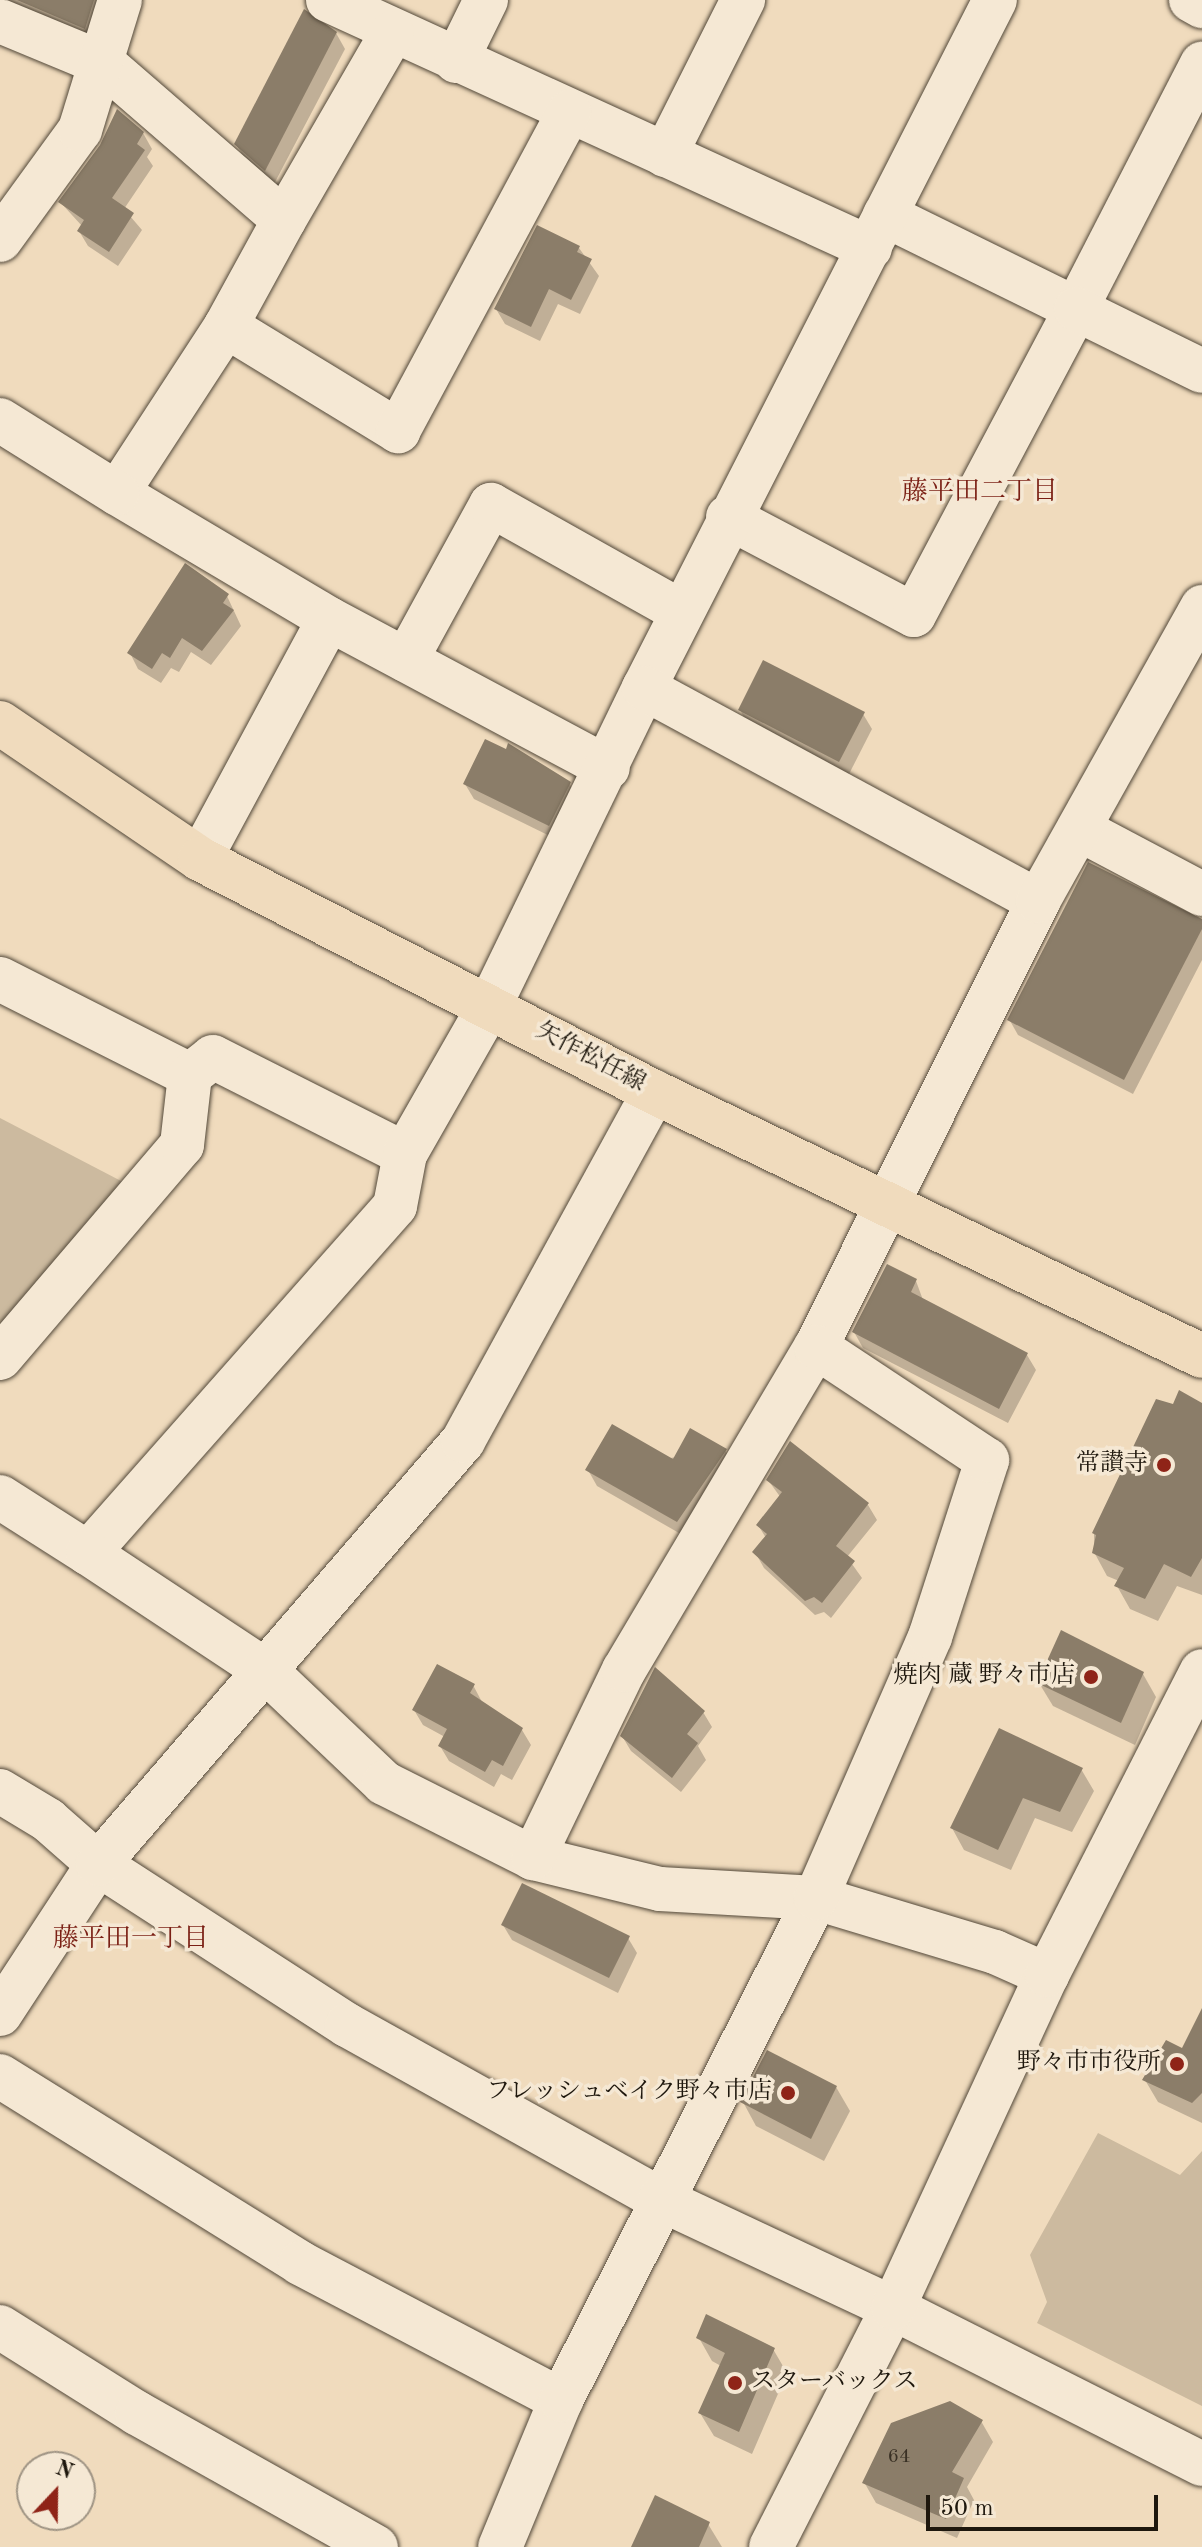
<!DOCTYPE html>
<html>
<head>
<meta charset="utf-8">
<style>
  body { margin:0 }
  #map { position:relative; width:1202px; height:2547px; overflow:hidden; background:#f0dbbd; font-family:"Old Standard TT","Noto Serif JP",serif }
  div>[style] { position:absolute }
  .green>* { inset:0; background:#ccba9f }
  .shadow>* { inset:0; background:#0003 }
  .building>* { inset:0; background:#8b7d69 }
  .roads { filter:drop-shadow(0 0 2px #524839) drop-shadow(0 0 2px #524839) }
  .minor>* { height:44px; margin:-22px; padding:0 22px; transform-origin:22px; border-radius:22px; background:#f5e8d4 }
  .major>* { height:44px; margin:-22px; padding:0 22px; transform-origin:22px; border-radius:22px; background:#f0dbbd }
  .dots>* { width:22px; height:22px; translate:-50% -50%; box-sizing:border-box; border:4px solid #f5e8d4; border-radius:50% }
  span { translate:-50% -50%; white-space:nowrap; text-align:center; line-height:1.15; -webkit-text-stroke:7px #f5e8d4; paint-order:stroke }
  .number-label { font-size:20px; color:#393024 }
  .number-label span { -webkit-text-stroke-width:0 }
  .street-label { font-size:24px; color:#1e170d }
  .poi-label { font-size:24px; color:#1e170d }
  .right { translate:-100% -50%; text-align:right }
  .left { translate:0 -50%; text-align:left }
  .neighbourhood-label { font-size:26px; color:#7a1f14 }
  .north { position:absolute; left:16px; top:2451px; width:80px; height:80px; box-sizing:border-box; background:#f5e8d4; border:2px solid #9f9484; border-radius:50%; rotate:22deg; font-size:22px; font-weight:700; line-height:32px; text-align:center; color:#1e170d }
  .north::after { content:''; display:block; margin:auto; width:28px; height:36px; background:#8f2418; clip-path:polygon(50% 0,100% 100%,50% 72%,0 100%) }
  .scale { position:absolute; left:926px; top:2495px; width:232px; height:36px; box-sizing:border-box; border:4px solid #1e170d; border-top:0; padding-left:10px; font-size:24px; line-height:28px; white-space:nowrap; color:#1e170d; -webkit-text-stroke:6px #f5e8d4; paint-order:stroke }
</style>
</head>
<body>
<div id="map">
  <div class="green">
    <i style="clip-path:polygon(0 1118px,123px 1182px,0 1327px)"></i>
    <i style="clip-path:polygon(1098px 2133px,1180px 2175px,1202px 2151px,1202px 2406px,1037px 2323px,1047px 2302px,1030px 2255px)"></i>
  </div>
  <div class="shadow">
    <i style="clip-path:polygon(0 0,97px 0,93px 43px)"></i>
    <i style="clip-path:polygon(336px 33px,345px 49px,274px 184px,245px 159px,236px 144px)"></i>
    <i style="clip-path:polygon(143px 133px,152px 149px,147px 157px,153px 166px,124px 209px,142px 230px,118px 266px,88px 246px,79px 231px,82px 226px,61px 203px,102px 146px)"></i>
    <i style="clip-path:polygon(579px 248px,599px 276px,580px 314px,558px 304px,540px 341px,505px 324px,496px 309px)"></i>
    <i style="clip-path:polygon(227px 596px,241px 626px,211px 665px,191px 652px,179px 672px,171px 668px,161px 683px,138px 669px,130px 653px)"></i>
    <i style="clip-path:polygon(740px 710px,863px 714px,872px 729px,848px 776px,749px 726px)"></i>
    <i style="clip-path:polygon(507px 752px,569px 783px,578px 799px,558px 840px,474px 799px,465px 784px)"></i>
    <i style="clip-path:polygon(1202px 920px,1202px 960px,1133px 1094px,1018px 1035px,1009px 1019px)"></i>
    <i style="clip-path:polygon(916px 1281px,923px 1300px,1027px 1355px,1036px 1370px,1008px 1423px,863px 1348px,854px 1332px)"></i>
    <i style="clip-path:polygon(1202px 1404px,1202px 1595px,1177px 1586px,1158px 1621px,1130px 1609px,1117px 1586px,1119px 1581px,1107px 1576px,1094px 1552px,1094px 1533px,1174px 1406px)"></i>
    <i style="clip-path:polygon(725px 1450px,734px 1465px,686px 1537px,597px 1486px,588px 1470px)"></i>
    <i style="clip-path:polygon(768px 1480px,868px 1505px,877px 1520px,847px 1557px,862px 1578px,831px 1618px,824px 1612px,815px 1615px,764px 1568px,755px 1552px,766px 1538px,758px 1525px,781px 1498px)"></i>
    <i style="clip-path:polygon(1143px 1674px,1156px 1697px,1135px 1745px,1053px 1706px,1039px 1683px)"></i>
    <i style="clip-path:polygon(473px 1685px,482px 1702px,522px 1730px,531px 1745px,512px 1780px,501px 1774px,494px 1787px,449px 1761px,440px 1746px,445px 1737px,423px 1725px,414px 1710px)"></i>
    <i style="clip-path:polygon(703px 1712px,712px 1727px,698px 1746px,706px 1760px,681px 1792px,631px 1751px,622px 1736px)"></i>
    <i style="clip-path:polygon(1081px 1769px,1094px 1791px,1072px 1832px,1035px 1818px,1011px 1870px,964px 1850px,952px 1828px)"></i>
    <i style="clip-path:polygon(503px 1925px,628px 1938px,637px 1953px,618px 1993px,512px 1940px)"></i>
    <i style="clip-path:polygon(1202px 2012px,1202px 2123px,1158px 2102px,1145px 2080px,1183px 2050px)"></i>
    <i style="clip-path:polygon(836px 2087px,850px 2111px,824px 2161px,756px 2126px,743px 2102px)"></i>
    <i style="clip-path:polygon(699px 2338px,773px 2349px,787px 2373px,752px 2454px,714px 2436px,700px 2413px,721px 2366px,712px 2361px)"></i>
    <i style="clip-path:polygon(981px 2421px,993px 2442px,967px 2487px,974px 2500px,957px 2538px,876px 2503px,864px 2482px)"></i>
    <i style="clip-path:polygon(708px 2524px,722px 2547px,633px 2547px)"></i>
  </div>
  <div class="building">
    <i style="clip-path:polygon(17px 0,94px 0,85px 29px)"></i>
    <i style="clip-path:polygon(304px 9px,337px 32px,265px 171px,234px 144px)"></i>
    <i style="clip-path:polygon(117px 109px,144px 132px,137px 144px,145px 150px,112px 198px,134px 213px,109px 252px,77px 231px,84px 220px,58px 202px,100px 145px)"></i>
    <i style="clip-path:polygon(537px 225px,580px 246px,577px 252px,592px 259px,571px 300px,549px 289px,531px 327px,494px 309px)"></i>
    <i style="clip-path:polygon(185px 563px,229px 594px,223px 603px,234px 610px,202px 651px,182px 638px,170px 658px,162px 653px,152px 669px,127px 653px)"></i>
    <i style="clip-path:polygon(763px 660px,865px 712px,839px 762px,738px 710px)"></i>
    <i style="clip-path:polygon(485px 739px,506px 749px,508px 743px,571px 782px,549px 826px,463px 784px)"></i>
    <i style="clip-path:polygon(1088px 862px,1202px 919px,1202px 929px,1124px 1080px,1007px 1020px)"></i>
    <i style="clip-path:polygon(887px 1264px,917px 1279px,911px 1292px,1028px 1353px,999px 1409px,852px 1332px)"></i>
    <i style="clip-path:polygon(1179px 1390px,1202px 1403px,1202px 1558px,1191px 1577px,1164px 1564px,1145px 1599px,1114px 1586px,1124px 1568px,1092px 1553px,1096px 1535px,1092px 1533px,1156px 1399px,1173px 1404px)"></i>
    <i style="clip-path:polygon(612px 1424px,673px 1459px,690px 1428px,727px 1449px,677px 1522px,585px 1470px)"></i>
    <i style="clip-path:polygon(790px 1441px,869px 1503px,836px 1546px,855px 1561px,822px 1603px,814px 1597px,805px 1601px,752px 1552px,767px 1534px,756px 1525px,782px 1492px,766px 1480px)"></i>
    <i style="clip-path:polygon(1061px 1630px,1144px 1672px,1121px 1723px,1037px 1683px)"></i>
    <i style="clip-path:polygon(437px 1664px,475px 1684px,470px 1693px,523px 1728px,503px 1766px,492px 1760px,485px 1772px,438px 1746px,447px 1729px,412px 1710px)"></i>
    <i style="clip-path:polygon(655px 1667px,705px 1711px,687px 1734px,698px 1743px,672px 1778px,620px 1736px)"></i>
    <i style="clip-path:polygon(999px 1728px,1083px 1768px,1060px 1812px,1023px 1798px,998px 1850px,950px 1828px)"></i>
    <i style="clip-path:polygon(522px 1883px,630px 1936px,609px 1978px,501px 1925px)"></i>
    <i style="clip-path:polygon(1202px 2008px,1202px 2093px,1192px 2103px,1142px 2080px,1166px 2040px,1182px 2048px)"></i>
    <i style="clip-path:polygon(767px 2050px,837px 2086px,811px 2139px,740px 2102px)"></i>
    <i style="clip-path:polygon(706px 2314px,775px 2348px,739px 2432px,698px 2413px,725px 2353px,696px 2338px)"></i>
    <i style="clip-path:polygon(950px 2401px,983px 2420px,952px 2472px,964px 2478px,946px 2519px,862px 2483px,891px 2423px)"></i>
    <i style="clip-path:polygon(655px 2495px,710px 2522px,699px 2547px,631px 2547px)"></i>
  </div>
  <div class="roads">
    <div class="minor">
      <i style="left:328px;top:0;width:596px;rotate:24.59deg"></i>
      <i style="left:1191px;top:0;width:13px;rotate:29deg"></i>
      <i style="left:0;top:21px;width:113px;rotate:22.5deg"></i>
      <i style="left:104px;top:64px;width:238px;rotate:40.9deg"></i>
      <i style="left:284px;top:220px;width:121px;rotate:118.7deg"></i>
      <i style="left:226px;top:326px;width:199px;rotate:123.1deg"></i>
      <i style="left:117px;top:493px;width:247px;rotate:30.7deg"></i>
      <i style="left:329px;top:619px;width:316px;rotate:28.1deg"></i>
      <i style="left:456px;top:61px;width:68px;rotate:-63.8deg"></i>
      <i style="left:665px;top:155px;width:174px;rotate:-63.3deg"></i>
      <i style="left:885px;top:215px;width:213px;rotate:26.2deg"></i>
      <i style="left:1076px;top:309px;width:276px;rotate:-62.8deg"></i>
      <i style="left:284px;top:220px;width:216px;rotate:-60deg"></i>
      <i style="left:0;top:240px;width:136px;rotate:-54deg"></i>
      <i style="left:80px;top:130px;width:136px;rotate:-72.9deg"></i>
      <i style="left:226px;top:326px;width:202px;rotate:31.4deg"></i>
      <i style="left:398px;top:431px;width:362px;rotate:-61.8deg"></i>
      <i style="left:0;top:420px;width:138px;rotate:32deg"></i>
      <i style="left:728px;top:517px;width:210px;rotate:27.8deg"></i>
      <i style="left:914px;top:615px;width:346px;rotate:-62.1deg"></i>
      <i style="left:1076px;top:309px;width:140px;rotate:26.2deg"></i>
      <i style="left:406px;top:660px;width:177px;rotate:-61.3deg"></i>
      <i style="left:491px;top:505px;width:219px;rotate:29.3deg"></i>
      <i style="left:644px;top:688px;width:772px;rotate:-62.97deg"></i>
      <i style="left:1081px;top:830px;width:137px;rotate:27.9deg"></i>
      <i style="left:200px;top:859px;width:272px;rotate:-61.7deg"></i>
      <i style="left:0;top:979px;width:213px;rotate:26.8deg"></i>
      <i style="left:190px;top:1075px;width:29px;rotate:-38deg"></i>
      <i style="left:213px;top:1057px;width:215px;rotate:26.8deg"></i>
      <i style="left:0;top:1358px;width:280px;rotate:-49.5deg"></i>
      <i style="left:182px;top:1145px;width:70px;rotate:-83.5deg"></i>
      <i style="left:0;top:1497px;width:104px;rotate:32.5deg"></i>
      <i style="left:88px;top:1553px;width:463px;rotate:-48.5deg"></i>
      <i style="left:395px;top:1206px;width:53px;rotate:-79.1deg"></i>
      <i style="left:405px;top:1154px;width:172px;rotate:-60.3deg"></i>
      <i style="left:490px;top:1005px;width:352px;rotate:-64.1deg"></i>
      <i style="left:644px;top:688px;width:448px;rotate:28.4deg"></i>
      <i style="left:88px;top:1553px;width:212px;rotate:33.5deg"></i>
      <i style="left:265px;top:1670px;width:164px;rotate:43.5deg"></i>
      <i style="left:384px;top:1783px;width:167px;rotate:26.7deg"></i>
      <i style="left:533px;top:1858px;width:131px;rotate:13.7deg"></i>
      <i style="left:660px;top:1889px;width:156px;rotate:3.3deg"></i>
      <i style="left:816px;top:1898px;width:187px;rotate:16.8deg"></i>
      <i style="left:995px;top:1952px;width:57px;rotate:23.9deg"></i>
      <i style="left:0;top:1791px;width:56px;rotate:31.1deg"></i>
      <i style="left:48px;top:1820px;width:67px;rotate:41.3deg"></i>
      <i style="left:98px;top:1864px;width:297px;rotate:32.9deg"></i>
      <i style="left:347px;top:2025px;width:358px;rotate:29.1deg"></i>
      <i style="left:660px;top:2199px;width:257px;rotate:25.1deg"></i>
      <i style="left:893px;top:2308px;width:346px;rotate:26.8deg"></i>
      <i style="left:533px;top:1858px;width:209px;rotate:-64.2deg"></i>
      <i style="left:624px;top:1670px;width:376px;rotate:-59.3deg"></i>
      <i style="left:816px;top:1347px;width:498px;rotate:-63.5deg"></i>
      <i style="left:1038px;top:901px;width:337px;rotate:-60.8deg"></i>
      <i style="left:0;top:2014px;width:179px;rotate:-56.8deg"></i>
      <i style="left:98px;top:1864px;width:559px;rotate:-49.21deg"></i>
      <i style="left:463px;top:1441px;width:398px;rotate:-61.3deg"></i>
      <i style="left:0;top:2076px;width:354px;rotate:31.9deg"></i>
      <i style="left:300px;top:2263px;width:295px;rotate:27.7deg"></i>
      <i style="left:0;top:2327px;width:162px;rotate:32.1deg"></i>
      <i style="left:137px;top:2413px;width:274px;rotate:29.3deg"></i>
      <i style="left:500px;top:2547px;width:159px;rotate:-67.5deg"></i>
      <i style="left:561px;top:2400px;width:563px;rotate:-63.07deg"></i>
      <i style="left:816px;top:1898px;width:285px;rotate:-66.4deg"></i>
      <i style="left:930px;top:1637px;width:186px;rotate:-72.1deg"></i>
      <i style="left:987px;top:1460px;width:205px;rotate:-146.5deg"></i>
      <i style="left:771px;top:2547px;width:268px;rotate:-63deg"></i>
      <i style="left:893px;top:2308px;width:367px;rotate:-65.2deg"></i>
      <i style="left:1047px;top:1975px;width:341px;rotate:-63deg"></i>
    </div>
    <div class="major">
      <i style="left:0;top:723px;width:242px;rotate:34.2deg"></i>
      <i style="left:200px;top:859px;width:510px;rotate:27.17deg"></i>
      <i style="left:654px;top:1092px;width:608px;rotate:25.72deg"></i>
    </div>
  </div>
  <div class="dots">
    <i style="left:1164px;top:1465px;background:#8f2418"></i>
    <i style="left:1091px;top:1677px;background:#8f2418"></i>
    <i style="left:1177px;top:2064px;background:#8f2418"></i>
    <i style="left:788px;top:2093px;background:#8f2418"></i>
    <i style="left:735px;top:2383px;background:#8f2418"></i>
  </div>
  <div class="number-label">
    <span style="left:899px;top:2457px">64</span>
  </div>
  <div class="street-label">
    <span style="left:590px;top:1058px;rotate:28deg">矢作松任線</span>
  </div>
  <div class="poi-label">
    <span class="right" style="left:1148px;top:1465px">常讃寺</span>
    <span class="right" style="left:1075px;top:1677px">焼肉 蔵 野々市店</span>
    <span class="right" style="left:1161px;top:2064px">野々市市役所</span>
    <span class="right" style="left:772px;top:2093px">フレッシュベイク野々市店</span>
    <span class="left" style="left:751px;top:2383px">スターバックス</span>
  </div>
  <div class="neighbourhood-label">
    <span style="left:980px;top:493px">藤平田二丁目</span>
    <span style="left:131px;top:1940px">藤平田一丁目</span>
  </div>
  <div class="north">N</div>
  <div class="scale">50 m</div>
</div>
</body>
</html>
